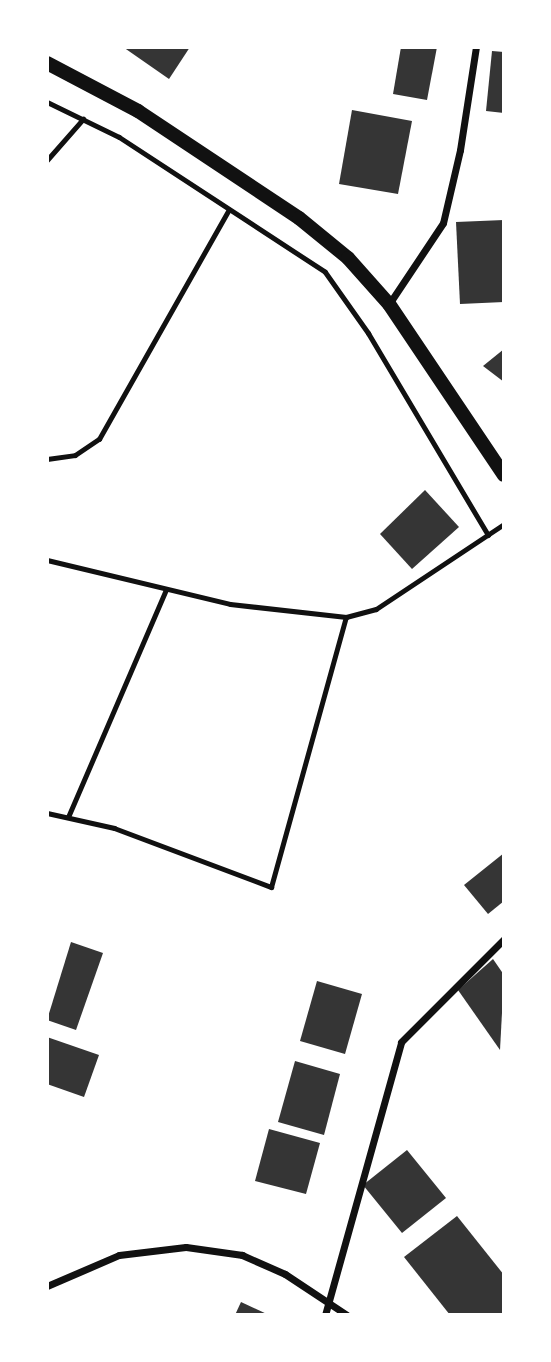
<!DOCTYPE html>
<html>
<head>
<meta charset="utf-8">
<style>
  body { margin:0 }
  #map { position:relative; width:551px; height:1362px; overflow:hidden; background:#fff; font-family:Inter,sans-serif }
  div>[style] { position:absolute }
  .building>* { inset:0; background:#353535 }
  .service>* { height:5px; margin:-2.5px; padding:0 2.5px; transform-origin:2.5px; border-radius:2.5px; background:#111 }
  .minor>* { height:7px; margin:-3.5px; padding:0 3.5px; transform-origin:3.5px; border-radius:3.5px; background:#111 }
  .secondary>* { height:14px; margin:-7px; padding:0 7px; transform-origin:7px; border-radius:7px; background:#111 }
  span { translate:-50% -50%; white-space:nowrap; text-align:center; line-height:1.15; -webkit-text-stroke:6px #fff; paint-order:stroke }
  .frame { position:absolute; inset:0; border:49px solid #fff; pointer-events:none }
</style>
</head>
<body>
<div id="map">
  <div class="building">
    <i style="clip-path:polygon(123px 47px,190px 47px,169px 79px)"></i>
    <i style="clip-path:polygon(401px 47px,437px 47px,427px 100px,393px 94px)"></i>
    <i style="clip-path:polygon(492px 51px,504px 52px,504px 113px,486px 111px)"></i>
    <i style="clip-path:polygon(352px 110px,412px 121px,398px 194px,339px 184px)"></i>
    <i style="clip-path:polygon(504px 220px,504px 302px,460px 304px,456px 222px)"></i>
    <i style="clip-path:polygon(504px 349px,504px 382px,483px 366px)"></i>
    <i style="clip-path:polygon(425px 490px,459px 527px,412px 569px,380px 534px)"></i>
    <i style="clip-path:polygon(504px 853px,504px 901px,488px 914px,464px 885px)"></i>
    <i style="clip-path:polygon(71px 942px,103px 953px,76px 1030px,47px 1020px)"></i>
    <i style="clip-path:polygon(493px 959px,504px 975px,500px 1050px,458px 990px)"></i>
    <i style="clip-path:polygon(317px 981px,362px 994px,345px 1054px,300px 1041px)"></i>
    <i style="clip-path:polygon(47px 1037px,99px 1055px,84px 1097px,47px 1084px)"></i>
    <i style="clip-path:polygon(295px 1061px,340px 1074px,324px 1135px,278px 1122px)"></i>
    <i style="clip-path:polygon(269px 1129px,320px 1143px,306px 1194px,255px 1181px)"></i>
    <i style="clip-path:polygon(407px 1150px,446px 1198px,402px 1233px,363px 1185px)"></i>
    <i style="clip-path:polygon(457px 1216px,504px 1275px,504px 1315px,450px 1315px,404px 1257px)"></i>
    <i style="clip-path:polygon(241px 1302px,269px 1315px,235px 1315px)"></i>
  </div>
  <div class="service">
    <i style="left:47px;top:102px;width:80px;rotate:25.9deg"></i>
    <i style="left:119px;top:137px;width:246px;rotate:33.2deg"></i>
    <i style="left:325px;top:272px;width:75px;rotate:54.8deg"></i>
    <i style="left:368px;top:333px;width:235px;rotate:59.3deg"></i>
    <i style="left:47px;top:160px;width:55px;rotate:-48.7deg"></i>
    <i style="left:47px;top:459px;width:28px;rotate:-8deg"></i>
    <i style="left:75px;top:455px;width:29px;rotate:-34deg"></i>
    <i style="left:99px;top:439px;width:262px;rotate:-60.5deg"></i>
    <i style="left:47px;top:560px;width:188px;rotate:13.5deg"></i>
    <i style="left:230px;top:604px;width:117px;rotate:6.4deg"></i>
    <i style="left:346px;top:617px;width:31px;rotate:-15deg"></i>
    <i style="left:376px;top:609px;width:154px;rotate:-33.6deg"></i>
    <i style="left:47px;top:813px;width:69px;rotate:12.6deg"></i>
    <i style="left:114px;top:828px;width:168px;rotate:20.6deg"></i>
    <i style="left:271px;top:887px;width:280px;rotate:-74.5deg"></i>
    <i style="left:68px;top:817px;width:248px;rotate:-66.7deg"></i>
  </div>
  <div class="minor">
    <i style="left:389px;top:304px;width:97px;rotate:-56.3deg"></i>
    <i style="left:443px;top:223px;width:75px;rotate:-76.9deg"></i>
    <i style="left:460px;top:150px;width:104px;rotate:-81.2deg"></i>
    <i style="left:47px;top:1286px;width:78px;rotate:-23.3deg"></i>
    <i style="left:119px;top:1255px;width:67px;rotate:-6.8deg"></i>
    <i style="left:186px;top:1247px;width:57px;rotate:8.1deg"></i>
    <i style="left:242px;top:1255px;width:47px;rotate:23.8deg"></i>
    <i style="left:285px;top:1274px;width:74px;rotate:33.5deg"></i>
    <i style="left:325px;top:1315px;width:283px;rotate:-74.4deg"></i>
    <i style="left:401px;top:1042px;width:146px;rotate:-45deg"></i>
  </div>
  <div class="secondary">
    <i style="left:47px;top:63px;width:103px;rotate:27.8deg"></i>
    <i style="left:138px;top:111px;width:193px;rotate:33.6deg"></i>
    <i style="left:299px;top:218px;width:63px;rotate:39.2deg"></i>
    <i style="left:348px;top:258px;width:62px;rotate:48.3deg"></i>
    <i style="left:389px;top:304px;width:206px;rotate:56.1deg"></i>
  </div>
  <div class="frame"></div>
</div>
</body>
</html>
